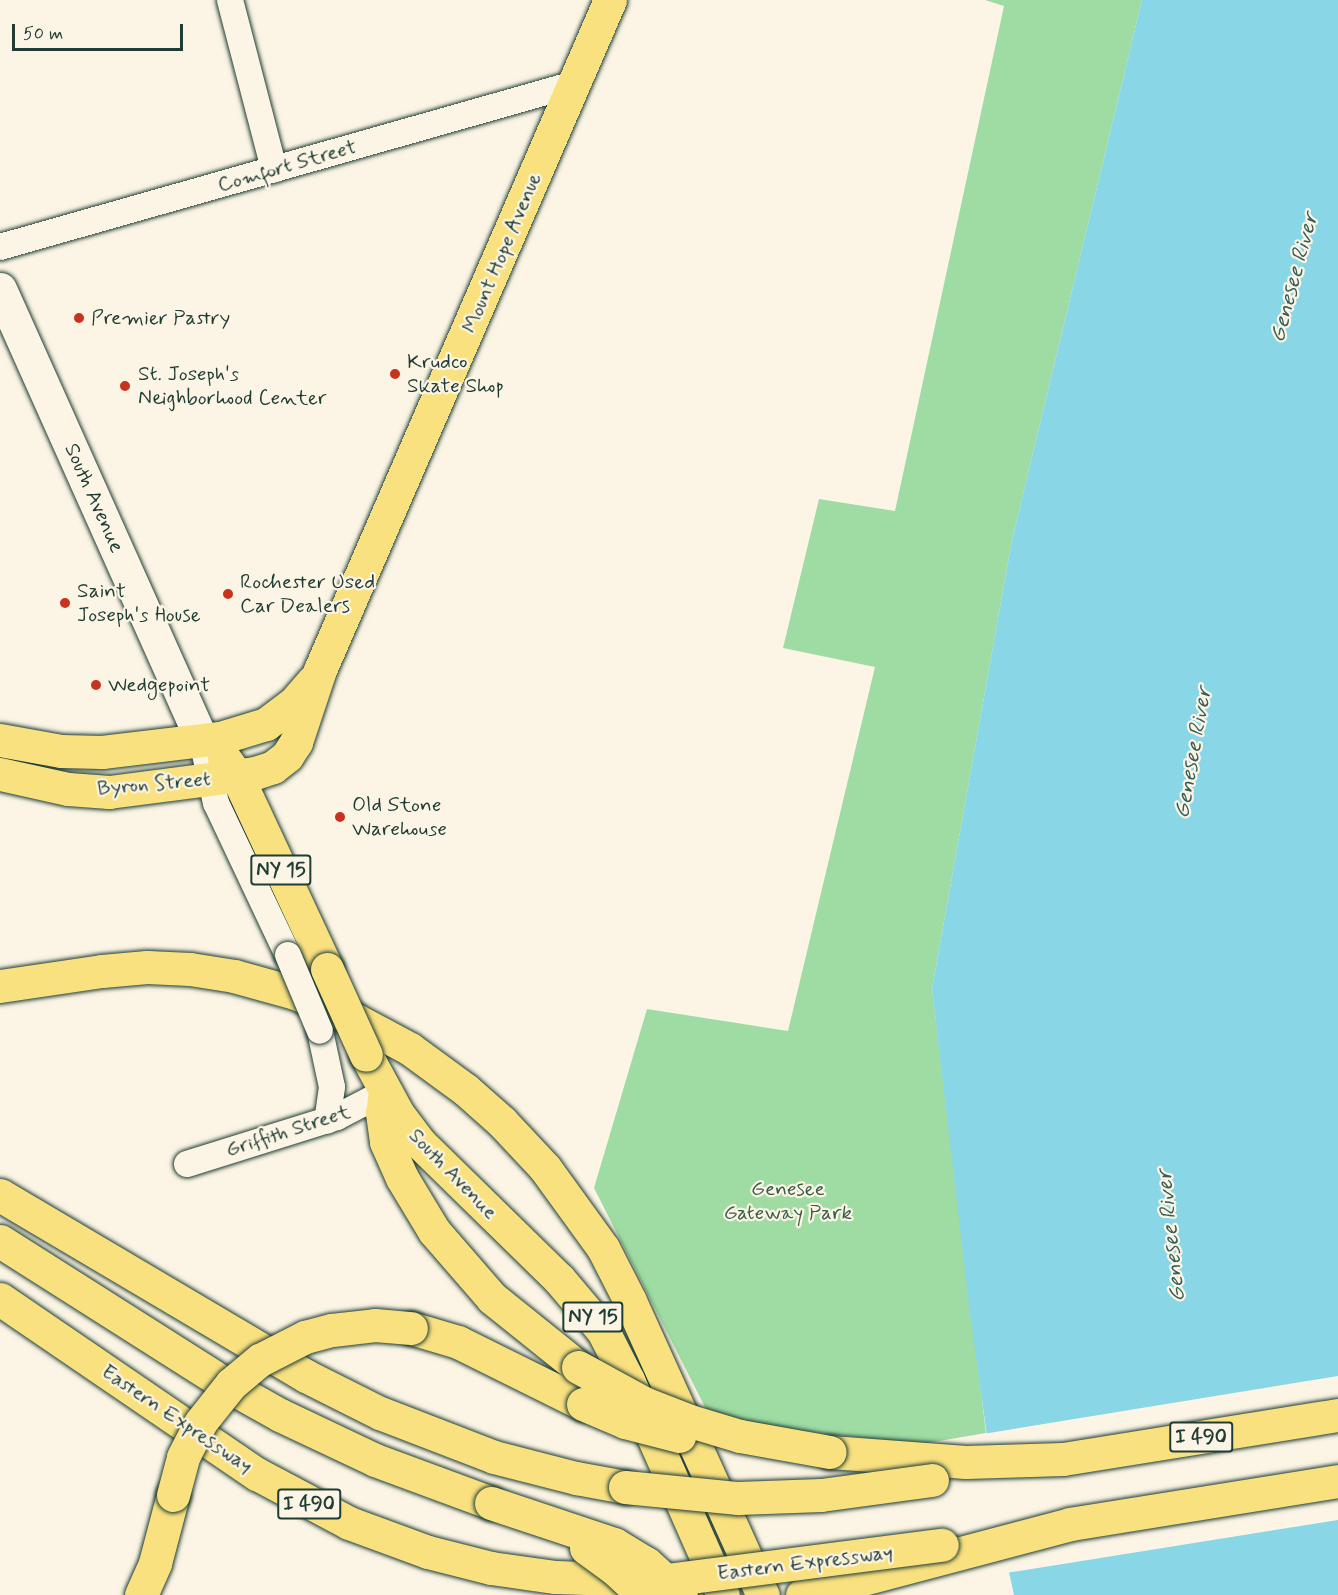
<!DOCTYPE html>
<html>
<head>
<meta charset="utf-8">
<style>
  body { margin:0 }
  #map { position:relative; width:1338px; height:1595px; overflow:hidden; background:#fcf5e5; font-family:Mynerve,sans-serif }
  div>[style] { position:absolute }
  .green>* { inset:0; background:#9edca3 }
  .water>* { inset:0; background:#88d6e6 }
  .pier>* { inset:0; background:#fcf5e5 }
  .roads { filter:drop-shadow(0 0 2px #1f3d34) drop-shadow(0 0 2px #1f3d34) }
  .street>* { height:26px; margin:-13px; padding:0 13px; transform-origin:13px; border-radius:13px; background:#fcf5e5 }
  .secondary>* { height:33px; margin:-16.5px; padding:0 16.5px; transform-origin:16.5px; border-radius:16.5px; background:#fcf5e5 }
  .primary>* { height:33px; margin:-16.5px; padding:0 16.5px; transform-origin:16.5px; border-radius:16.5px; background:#fae180 }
  .highway>* { height:33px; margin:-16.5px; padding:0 16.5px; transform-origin:16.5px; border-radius:16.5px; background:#fae180 }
  .bridges { filter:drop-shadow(0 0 2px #1f3d34) drop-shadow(0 0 2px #1f3d34) }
  .street-bridge>* { height:26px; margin:-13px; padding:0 13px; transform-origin:13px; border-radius:13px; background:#fcf5e5 }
  .primary-bridge>* { height:33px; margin:-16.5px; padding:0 16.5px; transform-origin:16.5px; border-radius:16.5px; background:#fae180 }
  .highway-bridge>* { height:33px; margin:-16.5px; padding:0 16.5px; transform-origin:16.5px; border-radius:16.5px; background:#fae180 }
  .dots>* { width:16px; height:16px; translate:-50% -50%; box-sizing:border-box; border:3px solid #fcf5e5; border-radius:50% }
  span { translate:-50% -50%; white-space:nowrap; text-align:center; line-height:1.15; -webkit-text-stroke:4.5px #fcf5e5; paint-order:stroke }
  .shield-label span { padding:2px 4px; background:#fcf5e5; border:2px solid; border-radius:4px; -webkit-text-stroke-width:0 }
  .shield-label { font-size:20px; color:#1f3d34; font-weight:700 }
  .street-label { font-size:21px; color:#1f3d34 }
  .poi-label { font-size:21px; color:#1f3d34 }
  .left { translate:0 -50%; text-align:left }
  .park-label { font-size:21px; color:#385d4a }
  .water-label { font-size:22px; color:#345c58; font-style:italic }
  .scale { position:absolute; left:12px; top:24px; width:171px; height:27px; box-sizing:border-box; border:3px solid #1f3d34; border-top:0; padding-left:8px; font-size:18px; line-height:21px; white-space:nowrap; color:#1f3d34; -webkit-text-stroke:4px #fcf5e5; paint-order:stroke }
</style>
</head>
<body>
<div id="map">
  <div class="green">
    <i style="clip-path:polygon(985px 0,1142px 0,1012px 540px,932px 989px,986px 1433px,921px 1444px,765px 1427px,709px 1415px,594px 1188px,647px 1009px,788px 1031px,875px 667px,783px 648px,819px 499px,895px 511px,1004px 6px)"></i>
  </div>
  <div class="water">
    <i style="clip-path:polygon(1142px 0,1338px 0,1338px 1595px,1014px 1595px,1001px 1536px,970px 1314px,932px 989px,1012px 540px)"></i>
  </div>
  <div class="pier">
    <i style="clip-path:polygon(1338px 1376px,1338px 1520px,1006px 1573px,983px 1434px)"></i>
  </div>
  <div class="roads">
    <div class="street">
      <i style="left:230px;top:0;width:175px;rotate:75.4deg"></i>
      <i style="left:0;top:247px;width:597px;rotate:-15.85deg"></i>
      <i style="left:202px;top:741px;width:64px;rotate:77.3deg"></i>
      <i style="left:216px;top:803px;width:168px;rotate:64.7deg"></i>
      <i style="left:320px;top:1031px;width:57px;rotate:77.9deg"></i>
      <i style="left:332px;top:1087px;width:34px;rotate:98deg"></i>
      <i style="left:187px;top:1164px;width:157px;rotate:-17.4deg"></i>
      <i style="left:337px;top:1117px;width:54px;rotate:-27.5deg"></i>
    </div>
    <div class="secondary">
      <i style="left:0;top:289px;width:495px;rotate:65.9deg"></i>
    </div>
    <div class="primary">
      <i style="left:0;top:740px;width:62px;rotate:10.2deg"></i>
      <i style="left:61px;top:751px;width:41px;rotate:1.4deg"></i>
      <i style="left:102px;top:752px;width:119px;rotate:-6.8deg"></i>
      <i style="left:220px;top:738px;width:48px;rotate:-16.9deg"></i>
      <i style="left:266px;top:724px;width:34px;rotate:-37deg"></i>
      <i style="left:293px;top:704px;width:30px;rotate:-49deg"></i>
      <i style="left:224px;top:758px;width:22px;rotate:54deg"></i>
      <i style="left:237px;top:776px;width:213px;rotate:65deg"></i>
      <i style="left:0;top:774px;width:70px;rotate:12.4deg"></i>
      <i style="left:68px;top:789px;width:41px;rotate:4.2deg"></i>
      <i style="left:109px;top:792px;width:147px;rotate:-7.4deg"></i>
      <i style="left:255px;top:773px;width:19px;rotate:-18deg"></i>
      <i style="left:273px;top:767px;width:18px;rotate:-38deg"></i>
      <i style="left:287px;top:756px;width:17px;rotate:-57deg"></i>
      <i style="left:296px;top:742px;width:76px;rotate:-71.6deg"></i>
      <i style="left:320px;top:670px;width:730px;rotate:-66.6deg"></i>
      <i style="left:366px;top:1055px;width:67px;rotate:61.5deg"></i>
      <i style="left:398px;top:1114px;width:36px;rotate:53deg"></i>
      <i style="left:420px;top:1143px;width:194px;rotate:44.4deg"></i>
      <i style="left:559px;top:1279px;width:68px;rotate:49.8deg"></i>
      <i style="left:603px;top:1331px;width:55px;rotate:63deg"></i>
      <i style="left:628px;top:1380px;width:235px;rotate:66.2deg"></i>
    </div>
    <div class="highway">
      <i style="left:0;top:986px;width:103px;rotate:-8.4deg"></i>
      <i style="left:102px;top:971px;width:45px;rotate:-5.1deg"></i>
      <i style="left:147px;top:967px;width:43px;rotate:2.7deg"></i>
      <i style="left:190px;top:969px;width:45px;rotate:9deg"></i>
      <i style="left:234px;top:976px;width:63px;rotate:15.6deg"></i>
      <i style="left:295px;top:993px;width:67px;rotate:23.9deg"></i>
      <i style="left:356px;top:1020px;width:61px;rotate:28.2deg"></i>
      <i style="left:410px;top:1049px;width:69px;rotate:36.2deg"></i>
      <i style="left:466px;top:1090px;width:48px;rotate:41.6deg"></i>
      <i style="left:502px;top:1122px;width:63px;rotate:46.9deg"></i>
      <i style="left:545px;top:1168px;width:99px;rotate:54.1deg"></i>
      <i style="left:603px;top:1248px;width:59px;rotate:63deg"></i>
      <i style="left:630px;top:1301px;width:323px;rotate:65.7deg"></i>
      <i style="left:385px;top:1092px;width:21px;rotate:98deg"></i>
      <i style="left:382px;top:1113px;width:29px;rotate:82deg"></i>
      <i style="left:386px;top:1142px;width:39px;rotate:66deg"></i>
      <i style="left:402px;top:1178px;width:62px;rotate:58.9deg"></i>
      <i style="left:434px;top:1231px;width:89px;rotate:49.1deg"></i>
      <i style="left:492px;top:1298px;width:110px;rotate:38.7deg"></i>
      <i style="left:0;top:1195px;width:356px;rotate:30.6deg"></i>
      <i style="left:306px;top:1376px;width:83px;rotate:26.6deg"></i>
      <i style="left:380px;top:1413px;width:122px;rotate:21.1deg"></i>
      <i style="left:494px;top:1457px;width:85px;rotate:14.4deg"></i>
      <i style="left:576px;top:1478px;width:50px;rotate:10.4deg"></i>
      <i style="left:0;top:1241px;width:272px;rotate:32.4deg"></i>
      <i style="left:230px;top:1387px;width:57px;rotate:29.2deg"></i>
      <i style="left:280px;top:1415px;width:105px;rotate:25.3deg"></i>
      <i style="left:375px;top:1460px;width:124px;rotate:20.3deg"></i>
      <i style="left:0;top:1299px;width:311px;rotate:34.3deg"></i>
      <i style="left:257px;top:1474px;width:104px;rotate:28deg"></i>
      <i style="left:349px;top:1523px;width:84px;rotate:20.2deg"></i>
      <i style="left:428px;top:1552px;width:65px;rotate:14.3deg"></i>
      <i style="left:491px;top:1568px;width:65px;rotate:8deg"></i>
      <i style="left:555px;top:1577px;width:92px;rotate:1.9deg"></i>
      <i style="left:411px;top:1328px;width:49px;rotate:16.6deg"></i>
      <i style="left:458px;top:1342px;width:140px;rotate:26.4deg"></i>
      <i style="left:830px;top:1452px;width:136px;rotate:4.2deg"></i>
      <i style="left:966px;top:1462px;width:97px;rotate:-1.8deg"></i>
      <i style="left:1063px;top:1459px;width:278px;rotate:-9.1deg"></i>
      <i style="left:141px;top:1595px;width:35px;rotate:-66deg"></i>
      <i style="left:155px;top:1563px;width:70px;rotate:-75.2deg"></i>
      <i style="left:802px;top:1595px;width:277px;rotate:-14.8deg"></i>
      <i style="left:1070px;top:1524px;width:271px;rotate:-9.1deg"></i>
    </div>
  </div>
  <div class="bridges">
    <div class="street-bridge">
      <i style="left:288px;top:955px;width:82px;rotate:67.2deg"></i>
    </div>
    <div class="primary-bridge">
      <i style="left:327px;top:969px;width:94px;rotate:65.6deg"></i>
    </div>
    <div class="highway-bridge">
      <i style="left:578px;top:1367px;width:75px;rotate:28.6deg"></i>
      <i style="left:644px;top:1403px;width:49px;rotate:21.4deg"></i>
      <i style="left:690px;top:1421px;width:52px;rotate:16.7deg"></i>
      <i style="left:740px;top:1436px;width:91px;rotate:10.1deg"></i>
      <i style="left:583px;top:1404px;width:46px;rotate:23.2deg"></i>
      <i style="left:625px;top:1422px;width:56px;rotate:14.5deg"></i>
      <i style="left:625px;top:1487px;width:114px;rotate:5.6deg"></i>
      <i style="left:738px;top:1498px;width:83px;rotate:-2.1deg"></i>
      <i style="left:821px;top:1495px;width:112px;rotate:-7.7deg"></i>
      <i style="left:173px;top:1495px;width:39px;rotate:-75deg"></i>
      <i style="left:183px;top:1457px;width:38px;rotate:-63deg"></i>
      <i style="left:200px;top:1423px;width:50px;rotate:-51.5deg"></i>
      <i style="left:231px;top:1384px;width:38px;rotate:-40deg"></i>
      <i style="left:260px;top:1360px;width:51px;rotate:-27.1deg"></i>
      <i style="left:305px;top:1337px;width:28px;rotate:-15deg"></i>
      <i style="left:332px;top:1330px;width:43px;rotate:-6.6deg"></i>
      <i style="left:375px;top:1325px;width:36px;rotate:5deg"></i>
      <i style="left:491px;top:1503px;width:130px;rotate:18.4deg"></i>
      <i style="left:614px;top:1544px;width:37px;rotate:31deg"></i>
      <i style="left:646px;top:1563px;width:47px;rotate:42.4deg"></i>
      <i style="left:586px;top:1548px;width:36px;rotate:36deg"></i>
      <i style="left:615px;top:1569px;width:38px;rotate:43deg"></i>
      <i style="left:667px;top:1580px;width:277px;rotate:-7.3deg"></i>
    </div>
  </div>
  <div class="dots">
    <i style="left:79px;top:318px;background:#c8321e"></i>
    <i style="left:395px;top:374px;background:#c8321e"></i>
    <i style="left:125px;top:386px;background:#c8321e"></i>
    <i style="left:228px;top:594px;background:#c8321e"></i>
    <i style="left:65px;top:603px;background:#c8321e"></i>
    <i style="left:96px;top:685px;background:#c8321e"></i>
    <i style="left:340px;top:817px;background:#c8321e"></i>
  </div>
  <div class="shield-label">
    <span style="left:281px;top:870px">NY 15</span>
    <span style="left:593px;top:1317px">NY 15</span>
    <span style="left:1201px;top:1437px">I 490</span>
    <span style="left:309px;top:1504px">I 490</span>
  </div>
  <div class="street-label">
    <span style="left:287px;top:166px;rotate:-16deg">Comfort Street</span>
    <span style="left:502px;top:253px;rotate:-67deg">Mount Hope Avenue</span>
    <span style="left:94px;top:498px;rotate:66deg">South Avenue</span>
    <span style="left:154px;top:784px;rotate:-5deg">Byron Street</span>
    <span style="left:288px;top:1131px;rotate:-18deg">Griffith Street</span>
    <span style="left:453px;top:1174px;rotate:46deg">South Avenue</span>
    <span style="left:177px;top:1419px;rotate:34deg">Eastern Expressway</span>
    <span style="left:805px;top:1563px;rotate:-7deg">Eastern Expressway</span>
  </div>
  <div class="poi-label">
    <span class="left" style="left:91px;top:318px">Premier Pastry</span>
    <span class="left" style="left:407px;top:374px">Krudco<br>Skate Shop</span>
    <span class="left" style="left:138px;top:386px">St. Joseph's<br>Neighborhood Center</span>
    <span class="left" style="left:240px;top:594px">Rochester Used<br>Car Dealers</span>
    <span class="left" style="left:77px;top:603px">Saint<br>Joseph's House</span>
    <span class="left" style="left:108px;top:685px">Wedgepoint</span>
    <span class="left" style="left:352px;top:817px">Old Stone<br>Warehouse</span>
  </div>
  <div class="park-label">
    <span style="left:788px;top:1201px">Genesee<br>Gateway Park</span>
  </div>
  <div class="water-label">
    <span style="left:1295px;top:278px;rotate:-75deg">Genesee River</span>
    <span style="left:1194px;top:753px;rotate:-80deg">Genesee River</span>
    <span style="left:1172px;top:1236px;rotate:-96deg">Genesee River</span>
  </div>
  <div class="scale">50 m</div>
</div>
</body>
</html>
